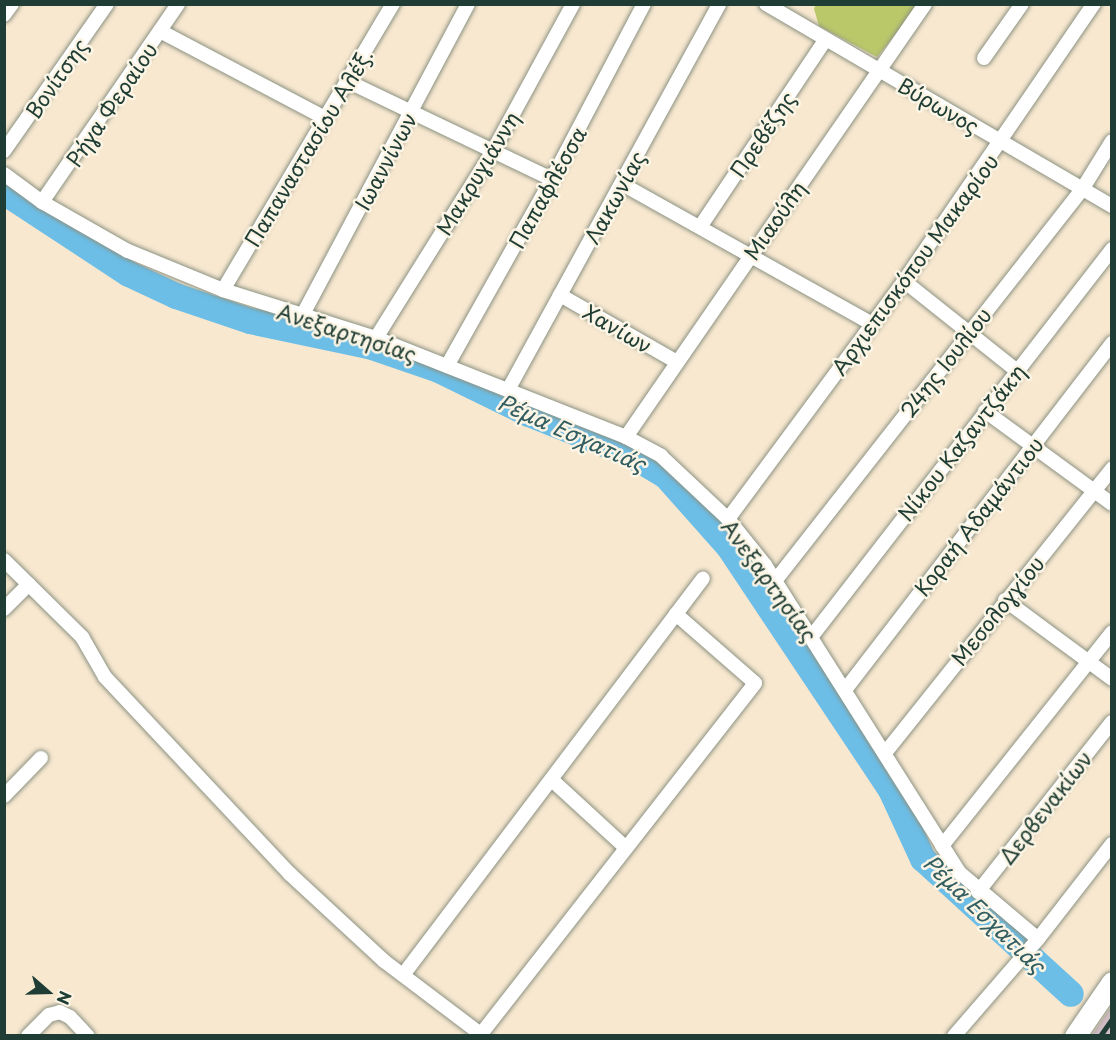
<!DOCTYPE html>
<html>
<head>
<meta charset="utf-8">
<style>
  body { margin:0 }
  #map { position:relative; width:1116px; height:1040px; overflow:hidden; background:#f8e8d0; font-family:"Playpen Sans",sans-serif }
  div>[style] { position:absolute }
  .industrial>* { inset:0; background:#d2bec5 }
  .green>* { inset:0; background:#bbc86a }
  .river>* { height:26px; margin:-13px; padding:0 13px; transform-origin:13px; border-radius:13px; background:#6cbee7 }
  .roads { filter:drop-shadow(0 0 2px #8c9282) drop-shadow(0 0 2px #8c9282) }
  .minor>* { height:14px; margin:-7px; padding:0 7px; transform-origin:7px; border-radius:7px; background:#fff }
  .highway>* { height:21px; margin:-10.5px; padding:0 10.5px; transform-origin:10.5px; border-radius:10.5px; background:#fff }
  .rail>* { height:4.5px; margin:-2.25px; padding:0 2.25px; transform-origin:2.25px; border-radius:2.25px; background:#1f3d34 }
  span { translate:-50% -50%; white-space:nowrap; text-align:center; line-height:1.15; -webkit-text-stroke:5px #fcf5e5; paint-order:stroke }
  .street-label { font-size:21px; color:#1f3d34 }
  .water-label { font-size:22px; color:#325d61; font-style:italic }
  .frame { position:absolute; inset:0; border:6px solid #1f3d34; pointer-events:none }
  .north { position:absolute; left:18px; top:962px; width:60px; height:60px; -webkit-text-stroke:4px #fcf5e5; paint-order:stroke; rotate:110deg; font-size:16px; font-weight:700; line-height:24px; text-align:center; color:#1f3d34 }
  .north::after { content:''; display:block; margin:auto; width:21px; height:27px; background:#1f3d34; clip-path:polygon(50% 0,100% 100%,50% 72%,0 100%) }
</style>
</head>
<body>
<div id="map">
  <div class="industrial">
    <i style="clip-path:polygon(1111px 1007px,1111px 1035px,1092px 1035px)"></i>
  </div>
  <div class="green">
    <i style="clip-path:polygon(816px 4px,919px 5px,877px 57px,819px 26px,814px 9px)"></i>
  </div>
  <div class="river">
    <i style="left:4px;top:192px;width:149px;rotate:33.3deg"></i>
    <i style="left:129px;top:274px;width:52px;rotate:25.1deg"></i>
    <i style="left:176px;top:296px;width:78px;rotate:18.7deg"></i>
    <i style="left:250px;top:321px;width:122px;rotate:11.9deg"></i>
    <i style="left:369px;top:346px;width:74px;rotate:18.9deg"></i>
    <i style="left:439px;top:370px;width:100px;rotate:26.1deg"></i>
    <i style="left:529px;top:414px;width:110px;rotate:21.9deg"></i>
    <i style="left:631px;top:455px;width:41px;rotate:31deg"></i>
    <i style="left:666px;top:476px;width:95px;rotate:48.4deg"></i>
    <i style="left:729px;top:547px;width:292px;rotate:56.3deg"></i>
    <i style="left:891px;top:790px;width:76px;rotate:65.1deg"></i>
    <i style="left:923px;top:859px;width:200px;rotate:42.4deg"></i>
  </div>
  <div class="roads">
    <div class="minor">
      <i style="left:766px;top:4px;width:401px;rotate:30.3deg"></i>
      <i style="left:4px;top:15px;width:14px;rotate:-54deg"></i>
      <i style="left:160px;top:31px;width:187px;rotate:27.8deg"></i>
      <i style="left:984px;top:58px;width:66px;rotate:-54.9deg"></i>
      <i style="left:347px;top:81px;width:227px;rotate:25.6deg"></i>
      <i style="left:4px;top:151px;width:179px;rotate:-55deg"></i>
      <i style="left:4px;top:174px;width:47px;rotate:36.4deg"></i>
      <i style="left:42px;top:202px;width:99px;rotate:29.7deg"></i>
      <i style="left:128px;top:251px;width:103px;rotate:22.3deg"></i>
      <i style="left:223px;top:290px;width:160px;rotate:17.4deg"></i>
      <i style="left:376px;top:338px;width:269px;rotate:21.6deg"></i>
      <i style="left:626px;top:437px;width:40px;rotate:28deg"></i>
      <i style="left:661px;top:456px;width:92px;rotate:43.2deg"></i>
      <i style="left:728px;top:519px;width:59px;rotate:51.2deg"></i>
      <i style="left:765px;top:565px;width:365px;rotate:57.7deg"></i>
      <i style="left:960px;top:873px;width:102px;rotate:40.2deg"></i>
      <i style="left:622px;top:184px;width:287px;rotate:29.2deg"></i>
      <i style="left:42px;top:202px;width:240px;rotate:-55.5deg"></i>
      <i style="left:700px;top:227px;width:225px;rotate:-56.2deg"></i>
      <i style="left:904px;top:281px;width:144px;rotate:38.5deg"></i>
      <i style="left:223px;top:290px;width:333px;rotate:-59.3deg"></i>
      <i style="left:560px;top:295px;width:135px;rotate:29.8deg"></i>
      <i style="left:301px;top:318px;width:356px;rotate:-62deg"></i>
      <i style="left:376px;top:338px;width:223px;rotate:-58deg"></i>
      <i style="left:494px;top:149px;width:165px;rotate:-61.4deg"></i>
      <i style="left:447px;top:366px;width:214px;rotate:-60.7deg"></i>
      <i style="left:552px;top:179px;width:198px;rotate:-62.3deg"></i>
      <i style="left:508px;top:390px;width:440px;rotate:-61.3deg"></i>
      <i style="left:985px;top:411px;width:157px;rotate:36.2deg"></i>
      <i style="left:626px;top:437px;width:526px;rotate:-55.37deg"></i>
      <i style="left:728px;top:519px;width:296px;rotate:-53.5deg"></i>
      <i style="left:904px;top:281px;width:336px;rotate:-55.6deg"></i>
      <i style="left:4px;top:560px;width:110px;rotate:44.6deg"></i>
      <i style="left:82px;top:637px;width:46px;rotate:60.1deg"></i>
      <i style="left:105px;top:677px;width:270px;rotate:46.8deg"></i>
      <i style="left:290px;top:874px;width:128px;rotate:42.8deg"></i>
      <i style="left:384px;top:961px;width:124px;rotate:37.1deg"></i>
      <i style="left:775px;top:581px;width:499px;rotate:-51.9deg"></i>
      <i style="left:1083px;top:188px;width:55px;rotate:-58.3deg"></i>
      <i style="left:1005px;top:600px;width:133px;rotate:36.4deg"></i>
      <i style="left:4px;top:609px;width:35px;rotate:-45deg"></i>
      <i style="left:812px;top:636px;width:490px;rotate:-52.2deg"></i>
      <i style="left:845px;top:690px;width:438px;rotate:-52.4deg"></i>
      <i style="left:885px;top:753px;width:364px;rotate:-51.4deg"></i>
      <i style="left:552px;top:780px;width:100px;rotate:42.6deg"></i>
      <i style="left:4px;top:796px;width:53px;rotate:-45.8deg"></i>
      <i style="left:942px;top:846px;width:273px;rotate:-51.5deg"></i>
      <i style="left:978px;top:892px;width:216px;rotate:-51.8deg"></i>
      <i style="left:403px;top:975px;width:497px;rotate:-52.9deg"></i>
      <i style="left:481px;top:1034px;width:445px;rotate:-52deg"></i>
      <i style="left:755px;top:683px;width:105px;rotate:-138.9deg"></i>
      <i style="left:28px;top:1036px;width:30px;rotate:-45deg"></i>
      <i style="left:49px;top:1015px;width:11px;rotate:-15deg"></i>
      <i style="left:60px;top:1012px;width:11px;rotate:27deg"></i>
      <i style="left:70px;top:1017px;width:26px;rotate:47deg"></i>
      <i style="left:954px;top:1036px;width:128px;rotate:-49.1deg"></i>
      <i style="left:1038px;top:939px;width:120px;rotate:-52.1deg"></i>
    </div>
    <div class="highway">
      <i style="left:1075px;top:1036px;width:65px;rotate:-55.6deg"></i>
    </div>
  </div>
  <div class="rail">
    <i style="left:1100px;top:1036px;width:21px;rotate:-55deg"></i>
  </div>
  <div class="street-label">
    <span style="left:56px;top:78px;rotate:-55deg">Βονίτσης</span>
    <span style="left:111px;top:104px;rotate:-56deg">Ρήγα Φεραίου</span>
    <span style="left:939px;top:105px;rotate:30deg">Βύρωνος</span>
    <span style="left:762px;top:134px;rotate:-56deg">Πρεβέζης</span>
    <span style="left:308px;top:147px;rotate:-59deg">Παπαναστασίου Αλέξ.</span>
    <span style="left:385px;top:161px;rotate:-62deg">Ιωαννίνων</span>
    <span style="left:477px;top:173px;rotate:-59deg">Μακρυγιάννη</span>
    <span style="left:547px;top:187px;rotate:-61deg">Παπαφλέσσα</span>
    <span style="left:614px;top:197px;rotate:-61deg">Λακωνίας</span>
    <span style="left:774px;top:220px;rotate:-55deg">Μιαούλη</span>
    <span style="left:914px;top:264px;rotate:-54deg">Αρχιεπισκόπου Μακαρίου</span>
    <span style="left:618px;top:328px;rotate:30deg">Χανίων</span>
    <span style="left:347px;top:332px;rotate:18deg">Ανεξαρτησίας</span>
    <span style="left:945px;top:362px;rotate:-52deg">24ης Ιουλίου</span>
    <span style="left:961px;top:442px;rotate:-52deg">Νίκου Καζαντζάκη</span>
    <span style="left:978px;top:516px;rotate:-52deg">Κοραή Αδαμάντιου</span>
    <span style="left:770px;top:580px;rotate:54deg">Ανεξαρτησίας</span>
    <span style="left:997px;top:610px;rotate:-51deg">Μεσολογγίου</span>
    <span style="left:1045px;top:807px;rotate:-52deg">Δερβενακίων</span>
  </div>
  <div class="water-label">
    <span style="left:572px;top:432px;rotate:24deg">Ρέμα Εσχατιάς</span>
    <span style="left:985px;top:913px;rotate:44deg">Ρέμα Εσχατιάς</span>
  </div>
  <div class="frame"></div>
  <div class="north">N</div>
</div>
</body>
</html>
